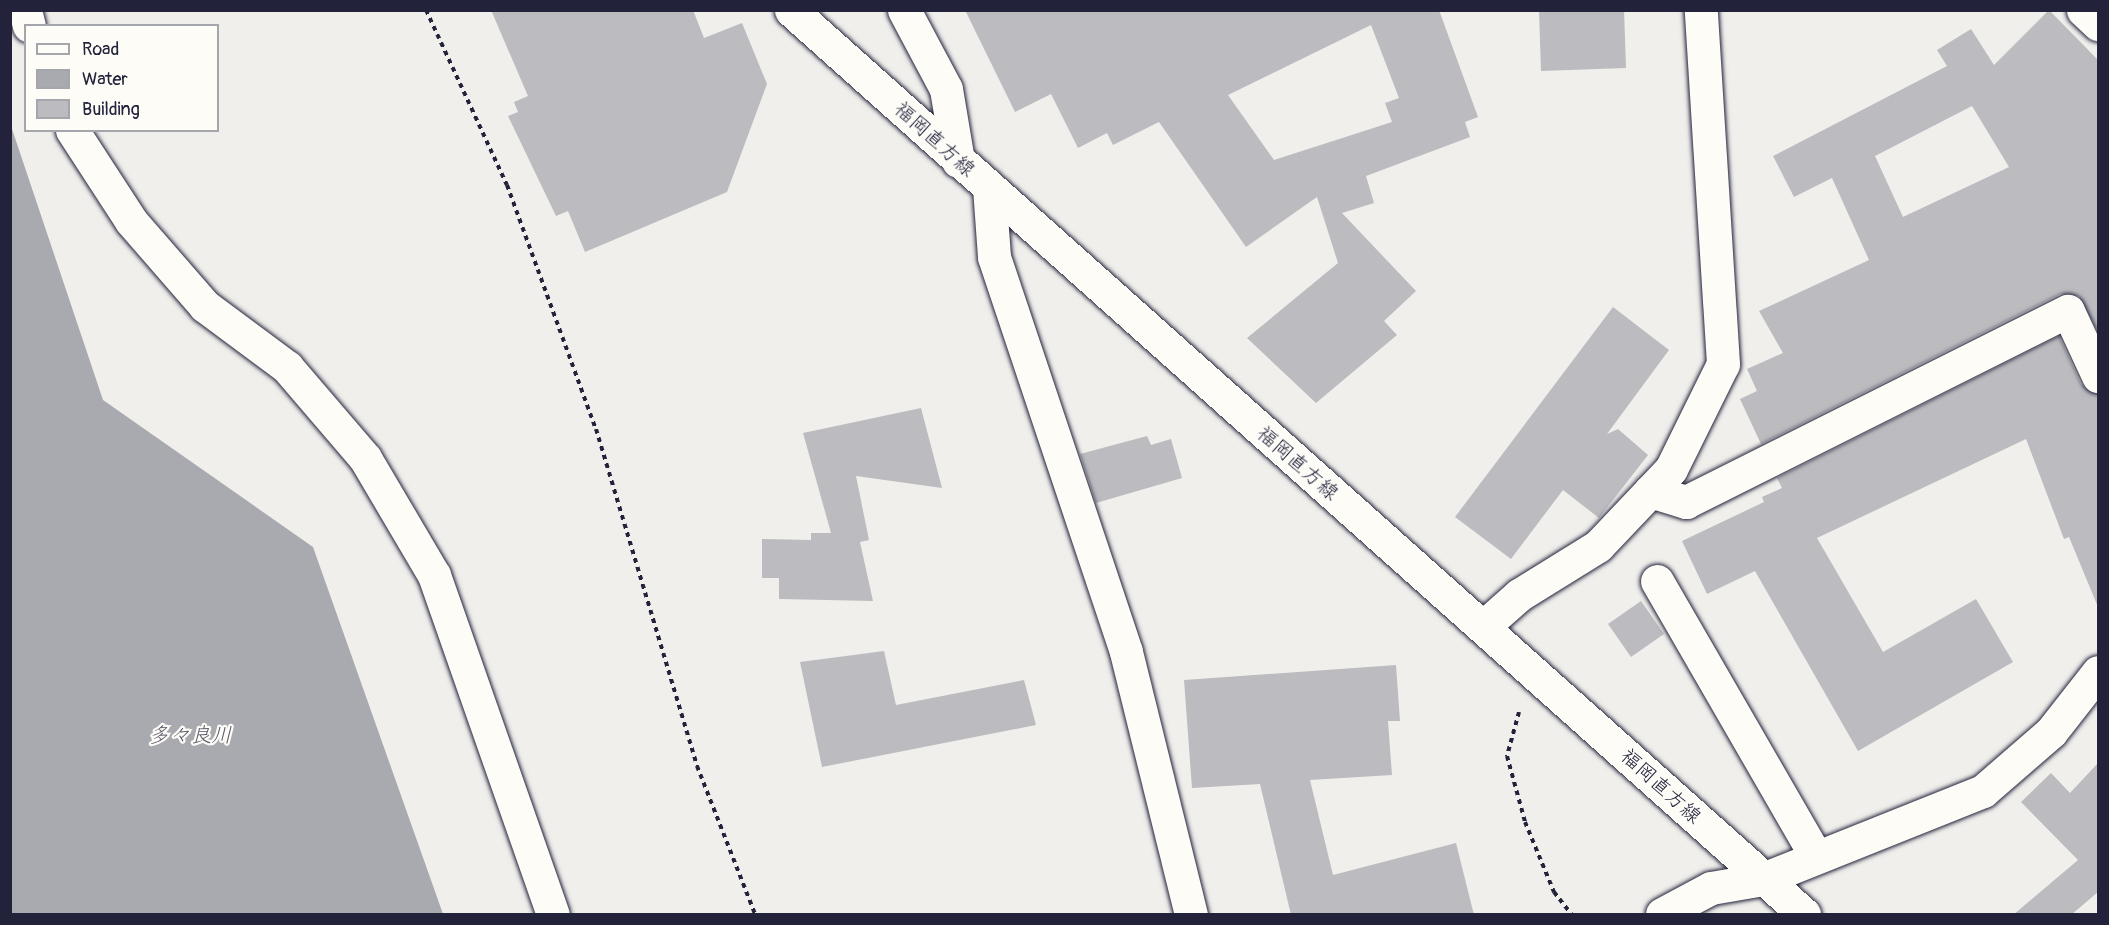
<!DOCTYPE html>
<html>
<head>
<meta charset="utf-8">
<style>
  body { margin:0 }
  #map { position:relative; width:2109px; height:925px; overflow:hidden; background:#f0efec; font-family:Pangolin,"Klee One",sans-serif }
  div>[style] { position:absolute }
  .water>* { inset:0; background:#a9a9b0 }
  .building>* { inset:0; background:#bcbcc0 }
  .path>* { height:4px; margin-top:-2px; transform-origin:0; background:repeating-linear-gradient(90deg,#22223b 0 4.5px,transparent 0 9px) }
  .roads { filter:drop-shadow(0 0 2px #22223b) drop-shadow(0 0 2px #22223b) }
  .minor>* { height:33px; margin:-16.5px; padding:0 16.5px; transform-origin:16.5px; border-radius:16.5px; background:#fdfcf7 }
  .tertiary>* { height:33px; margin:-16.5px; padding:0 16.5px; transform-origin:16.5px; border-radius:16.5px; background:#fdfcf7 }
  .primary>* { height:33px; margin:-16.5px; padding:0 16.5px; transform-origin:16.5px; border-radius:16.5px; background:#fdfcf7 }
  span { translate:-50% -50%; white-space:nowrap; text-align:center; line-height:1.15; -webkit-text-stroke:4.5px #fdfcf7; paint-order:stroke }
  .street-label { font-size:20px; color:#22223b }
  .water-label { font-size:21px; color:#58586a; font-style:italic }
  .frame { position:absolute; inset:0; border:12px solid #22223b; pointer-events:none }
  .legend { position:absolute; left:24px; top:24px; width:195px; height:108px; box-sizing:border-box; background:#fdfcf7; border:2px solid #a5a5ac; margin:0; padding:8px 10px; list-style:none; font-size:18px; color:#22223b }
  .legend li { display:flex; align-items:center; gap:12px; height:30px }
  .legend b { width:30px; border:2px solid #a5a5ac }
</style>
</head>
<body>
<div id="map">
  <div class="water">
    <i style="clip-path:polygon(10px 123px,103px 400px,313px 547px,443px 914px,11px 914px)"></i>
  </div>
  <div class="building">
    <i style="clip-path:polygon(491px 10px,693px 10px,704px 38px,742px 23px,767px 84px,727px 192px,585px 252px,568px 211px,556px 216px,508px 116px,518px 112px,514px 102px,528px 96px)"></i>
    <i style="clip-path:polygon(evenodd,965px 10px,1439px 10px,1478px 117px,1465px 122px,1470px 137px,1366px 176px,1374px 203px,1342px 213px,1416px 291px,1384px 321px,1397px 335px,1316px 403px,1247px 338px,1338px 263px,1317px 197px,1246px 247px,1159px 122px,1113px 145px,1107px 133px,1078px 148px,1051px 94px,1015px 112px,965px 10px,1371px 25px,1399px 98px,1385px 103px,1392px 122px,1274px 160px,1228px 95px,1371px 25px)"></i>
    <i style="clip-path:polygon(1539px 10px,1624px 10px,1626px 68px,1541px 71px)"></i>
    <i style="clip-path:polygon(evenodd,2049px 10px,2098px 60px,2098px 332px,2079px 296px,2060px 294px,1761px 444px,1740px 399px,1757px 391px,1747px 369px,1783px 353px,1759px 311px,1869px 260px,1832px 178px,1794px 197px,1773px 156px,1947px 66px,1937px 50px,1971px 29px,1994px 65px,2049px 10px,1972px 106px,2009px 167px,1903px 217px,1875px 156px,1972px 106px)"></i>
    <i style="clip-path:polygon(1613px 307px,1669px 350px,1607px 434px,1618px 429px,1648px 455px,1599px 518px,1563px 490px,1511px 559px,1455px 517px)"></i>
    <i style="clip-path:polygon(2059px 336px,2081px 384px,2098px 394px,2098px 607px,2069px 537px,2064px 539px,2026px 439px,1817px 538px,1883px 652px,1976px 599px,2013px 662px,1858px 751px,1755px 571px,1707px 594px,1682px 541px,1764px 502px,1762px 497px,1782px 488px,1777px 478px)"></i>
    <i style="clip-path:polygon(921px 408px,942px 488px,856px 476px,869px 540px,860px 542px,873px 601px,779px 599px,779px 578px,762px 578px,762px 539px,811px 540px,811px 533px,831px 533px,803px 433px)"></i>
    <i style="clip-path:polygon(1147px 436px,1151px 445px,1171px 439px,1182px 478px,1096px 503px,1080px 454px)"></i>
    <i style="clip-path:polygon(1641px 601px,1664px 634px,1631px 657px,1608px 624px)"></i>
    <i style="clip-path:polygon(884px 651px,896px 705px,1024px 680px,1036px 725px,822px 767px,800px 662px)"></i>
    <i style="clip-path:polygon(1396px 665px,1400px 721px,1388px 721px,1392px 775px,1310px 780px,1333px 875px,1456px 843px,1474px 915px,1291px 915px,1260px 784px,1192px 788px,1184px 680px)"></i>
    <i style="clip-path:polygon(2098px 763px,2098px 892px,2071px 915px,2013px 915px,2078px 860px,2021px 802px,2051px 773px,2070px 793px)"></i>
  </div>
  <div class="path">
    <i style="left:426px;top:10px;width:193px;rotate:65.2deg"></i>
    <i style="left:507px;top:185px;width:260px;rotate:70deg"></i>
    <i style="left:596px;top:429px;width:352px;rotate:73.3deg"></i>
    <i style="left:697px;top:766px;width:159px;rotate:68.6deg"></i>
    <i style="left:1519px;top:712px;width:46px;rotate:105.3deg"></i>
    <i style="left:1507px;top:756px;width:68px;rotate:74.7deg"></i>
    <i style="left:1525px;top:822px;width:76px;rotate:67.5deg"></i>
    <i style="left:1554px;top:892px;width:28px;rotate:52deg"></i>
  </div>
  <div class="roads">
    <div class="minor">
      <i style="left:904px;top:10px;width:89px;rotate:62deg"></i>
      <i style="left:946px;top:89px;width:73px;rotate:80.5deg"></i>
      <i style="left:2083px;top:10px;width:21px;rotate:43deg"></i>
      <i style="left:989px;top:187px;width:70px;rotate:85.9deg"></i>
      <i style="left:994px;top:257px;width:416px;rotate:71.5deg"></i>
      <i style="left:1126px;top:652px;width:270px;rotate:76.1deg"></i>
      <i style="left:1650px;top:491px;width:38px;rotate:17deg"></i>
      <i style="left:1686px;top:502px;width:427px;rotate:-26.6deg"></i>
      <i style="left:2068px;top:311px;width:72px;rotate:65.2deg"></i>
      <i style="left:1657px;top:581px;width:318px;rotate:60deg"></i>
      <i style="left:1484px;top:626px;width:47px;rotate:-41.5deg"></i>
      <i style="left:1519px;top:595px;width:93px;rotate:-31.8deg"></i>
      <i style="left:1598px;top:546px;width:106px;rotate:-46.5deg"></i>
      <i style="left:1671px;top:469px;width:117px;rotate:-63.7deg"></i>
      <i style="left:1723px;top:364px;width:355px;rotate:-93.6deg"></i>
      <i style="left:1662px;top:914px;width:55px;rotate:-28deg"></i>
      <i style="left:1711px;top:888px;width:53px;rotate:-9.8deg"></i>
      <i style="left:1763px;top:879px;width:237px;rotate:-21.8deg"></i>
      <i style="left:1983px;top:791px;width:90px;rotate:-40.9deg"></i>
      <i style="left:2051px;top:732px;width:76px;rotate:-51.9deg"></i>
    </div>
    <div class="tertiary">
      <i style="left:25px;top:10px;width:16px;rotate:76deg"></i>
      <i style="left:72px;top:130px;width:108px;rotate:57deg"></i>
      <i style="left:131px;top:221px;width:113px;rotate:49deg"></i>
      <i style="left:205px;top:306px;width:102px;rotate:36.6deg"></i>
      <i style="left:287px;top:367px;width:120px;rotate:49.4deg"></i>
      <i style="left:365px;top:458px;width:136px;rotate:59.5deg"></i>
      <i style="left:434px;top:575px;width:359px;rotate:70.7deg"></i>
    </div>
    <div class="primary">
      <i style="left:791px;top:10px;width:1358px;rotate:41.75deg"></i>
    </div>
  </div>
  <div class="street-label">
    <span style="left:935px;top:139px;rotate:42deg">福岡直方線</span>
    <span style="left:1298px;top:463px;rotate:41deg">福岡直方線</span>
    <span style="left:1661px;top:786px;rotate:42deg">福岡直方線</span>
  </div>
  <div class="water-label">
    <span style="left:190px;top:736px">多々良川</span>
  </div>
  <div class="frame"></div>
  <ul class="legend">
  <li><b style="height:8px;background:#fdfcf7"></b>Road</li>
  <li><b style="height:16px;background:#a9a9b0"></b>Water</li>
  <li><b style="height:16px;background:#bcbcc0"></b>Building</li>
  </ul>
</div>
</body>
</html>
